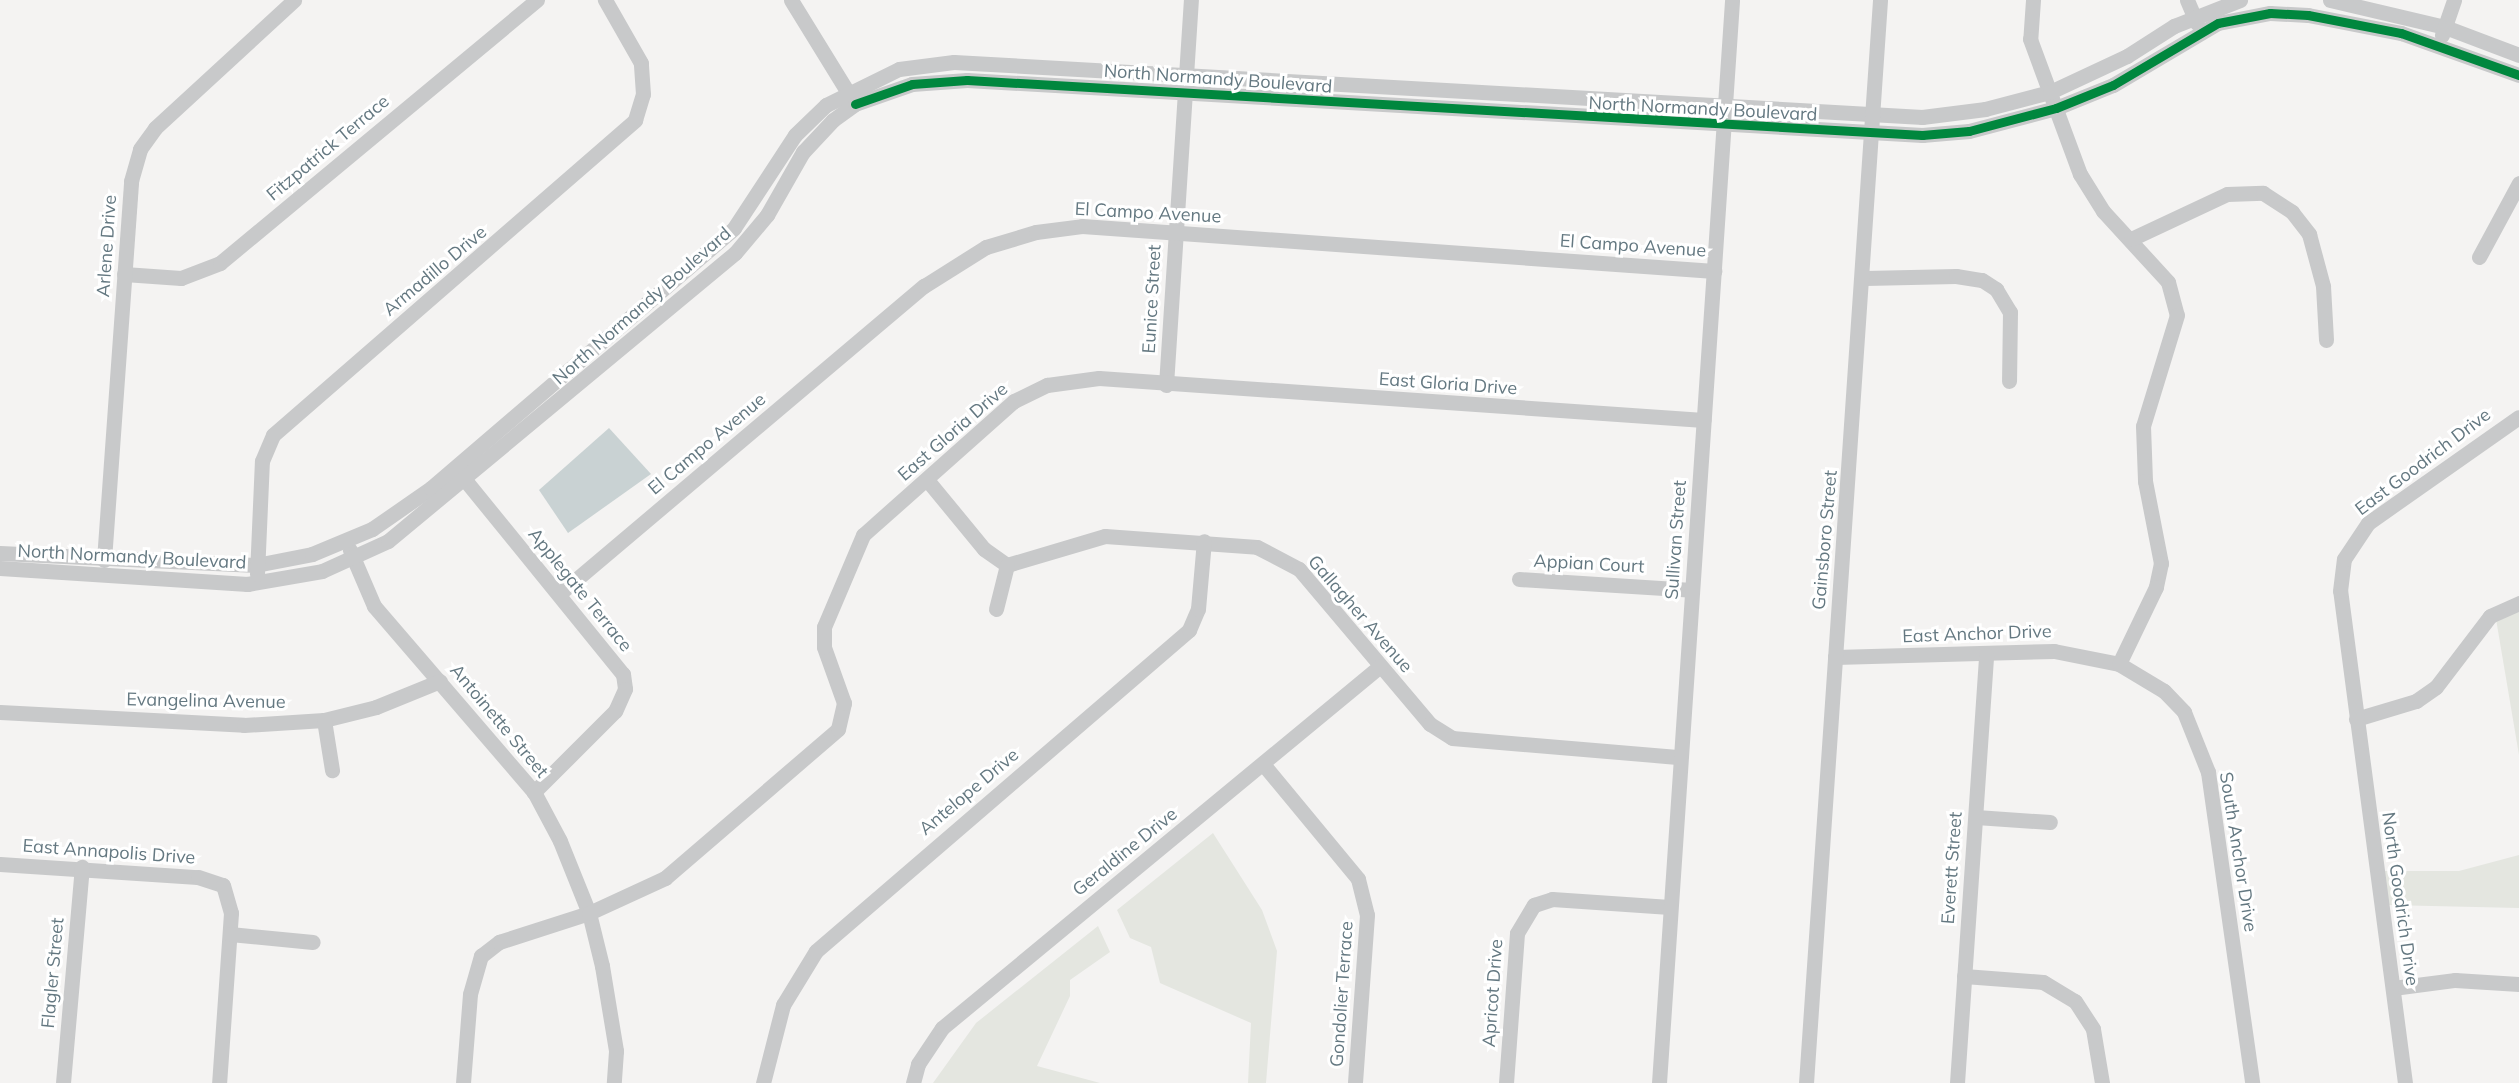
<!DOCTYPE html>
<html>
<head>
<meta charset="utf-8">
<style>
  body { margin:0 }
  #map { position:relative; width:2519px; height:1083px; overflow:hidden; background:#f4f3f2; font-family:Mulish,sans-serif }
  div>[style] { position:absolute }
  .green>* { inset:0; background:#e4e6e0 }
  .water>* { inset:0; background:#c9d2d3 }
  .minor>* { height:15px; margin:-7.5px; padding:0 7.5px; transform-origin:7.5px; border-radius:7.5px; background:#c8c9ca }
  .cycleway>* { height:9px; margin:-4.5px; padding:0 4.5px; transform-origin:4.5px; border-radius:4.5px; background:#00873e }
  span { translate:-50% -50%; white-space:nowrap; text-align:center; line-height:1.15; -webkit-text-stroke:6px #fff; paint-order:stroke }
  .street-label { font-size:18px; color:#647881 }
</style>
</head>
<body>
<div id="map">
  <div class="green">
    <i style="clip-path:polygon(2519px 609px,2519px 755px,2496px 619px)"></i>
    <i style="clip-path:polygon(1213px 833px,1262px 910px,1277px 951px,1266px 1083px,1248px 1083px,1251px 1023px,1160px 983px,1151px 947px,1130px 938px,1117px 910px)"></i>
    <i style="clip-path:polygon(2519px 855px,2519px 908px,2388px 905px,2383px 871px,2459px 871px)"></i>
    <i style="clip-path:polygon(1098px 926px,1110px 952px,1070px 980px,1070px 996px,1037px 1066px,1100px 1083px,933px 1083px,976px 1023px)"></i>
  </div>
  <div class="water">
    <i style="clip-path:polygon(609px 428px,651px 474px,568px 533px,539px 490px)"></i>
  </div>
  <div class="minor">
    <i style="left:791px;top:0;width:116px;rotate:58.4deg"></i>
    <i style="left:2033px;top:0;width:39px;rotate:94deg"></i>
    <i style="left:2030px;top:39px;width:144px;rotate:69.7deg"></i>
    <i style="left:2080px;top:174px;width:44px;rotate:58.1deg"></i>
    <i style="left:2103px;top:211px;width:96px;rotate:47.5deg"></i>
    <i style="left:2168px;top:282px;width:34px;rotate:75deg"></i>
    <i style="left:2177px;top:315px;width:116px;rotate:107deg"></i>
    <i style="left:2143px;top:426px;width:55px;rotate:87.9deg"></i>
    <i style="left:2145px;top:481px;width:84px;rotate:79deg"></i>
    <i style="left:2161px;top:563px;width:25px;rotate:102deg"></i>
    <i style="left:2156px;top:587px;width:85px;rotate:115.7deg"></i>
    <i style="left:2187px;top:0;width:25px;rotate:67deg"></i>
    <i style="left:2330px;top:0;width:118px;rotate:13.2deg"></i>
    <i style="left:2445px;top:27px;width:79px;rotate:20.7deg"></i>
    <i style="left:2442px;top:35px;width:37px;rotate:-71deg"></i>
    <i style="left:2131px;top:239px;width:106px;rotate:-25.1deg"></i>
    <i style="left:2227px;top:194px;width:36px;rotate:-2deg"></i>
    <i style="left:2263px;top:193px;width:35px;rotate:33deg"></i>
    <i style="left:2292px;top:212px;width:28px;rotate:52deg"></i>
    <i style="left:2309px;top:234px;width:54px;rotate:74.9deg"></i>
    <i style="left:2323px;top:286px;width:54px;rotate:86.8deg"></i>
    <i style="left:2479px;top:257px;width:84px;rotate:-61.6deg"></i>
    <i style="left:124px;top:274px;width:57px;rotate:4deg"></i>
    <i style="left:181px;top:278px;width:42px;rotate:-21deg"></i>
    <i style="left:220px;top:263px;width:412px;rotate:-39.7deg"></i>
    <i style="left:1865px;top:278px;width:91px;rotate:-1.3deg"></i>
    <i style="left:1956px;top:276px;width:26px;rotate:9deg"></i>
    <i style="left:1982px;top:280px;width:17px;rotate:33deg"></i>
    <i style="left:1996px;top:289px;width:27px;rotate:59deg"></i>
    <i style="left:2010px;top:312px;width:69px;rotate:90.8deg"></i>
    <i style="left:1166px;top:385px;width:386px;rotate:-86.3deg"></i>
    <i style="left:461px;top:475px;width:257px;rotate:50.9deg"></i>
    <i style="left:623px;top:674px;width:15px;rotate:82deg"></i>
    <i style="left:625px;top:689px;width:24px;rotate:114deg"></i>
    <i style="left:615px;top:711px;width:115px;rotate:135deg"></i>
    <i style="left:928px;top:481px;width:88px;rotate:50.5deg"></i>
    <i style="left:984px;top:549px;width:28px;rotate:35deg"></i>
    <i style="left:1007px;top:565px;width:102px;rotate:-16.5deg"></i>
    <i style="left:1105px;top:536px;width:152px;rotate:4.1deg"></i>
    <i style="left:1257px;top:547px;width:47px;rotate:27.6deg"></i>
    <i style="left:1299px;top:569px;width:203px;rotate:49.8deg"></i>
    <i style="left:1430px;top:724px;width:26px;rotate:32deg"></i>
    <i style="left:1452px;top:738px;width:229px;rotate:4.8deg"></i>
    <i style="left:350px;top:550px;width:61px;rotate:66.8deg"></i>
    <i style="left:374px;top:606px;width:245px;rotate:49.3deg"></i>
    <i style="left:534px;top:792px;width:55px;rotate:62deg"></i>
    <i style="left:560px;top:841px;width:78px;rotate:68.1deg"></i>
    <i style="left:589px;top:913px;width:55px;rotate:76.2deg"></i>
    <i style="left:602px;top:966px;width:86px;rotate:80.6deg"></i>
    <i style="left:616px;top:1051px;width:32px;rotate:94deg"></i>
    <i style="left:0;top:553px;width:256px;rotate:2.7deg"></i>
    <i style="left:256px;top:565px;width:57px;rotate:-11.1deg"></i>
    <i style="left:312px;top:554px;width:65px;rotate:-22.6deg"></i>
    <i style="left:372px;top:529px;width:72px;rotate:-34.8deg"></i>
    <i style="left:431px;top:488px;width:399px;rotate:-40.6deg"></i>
    <i style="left:734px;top:228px;width:111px;rotate:-56.7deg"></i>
    <i style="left:795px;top:135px;width:43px;rotate:-44.1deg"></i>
    <i style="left:826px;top:105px;width:81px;rotate:-26.3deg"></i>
    <i style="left:899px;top:69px;width:55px;rotate:-7.3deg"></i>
    <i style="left:954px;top:62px;width:970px;rotate:3.25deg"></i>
    <i style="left:1922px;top:117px;width:64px;rotate:-7.2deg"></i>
    <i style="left:1985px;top:109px;width:67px;rotate:-14.7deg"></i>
    <i style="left:2050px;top:92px;width:85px;rotate:-25.1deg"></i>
    <i style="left:2127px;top:56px;width:56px;rotate:-32.6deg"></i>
    <i style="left:2174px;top:26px;width:71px;rotate:-21.5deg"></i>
    <i style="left:104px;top:560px;width:380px;rotate:-85.9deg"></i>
    <i style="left:131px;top:181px;width:33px;rotate:-74deg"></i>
    <i style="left:140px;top:149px;width:26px;rotate:-54deg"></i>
    <i style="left:155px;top:128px;width:189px;rotate:-42.6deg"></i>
    <i style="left:0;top:568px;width:248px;rotate:3.7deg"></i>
    <i style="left:247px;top:584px;width:76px;rotate:-9.8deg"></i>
    <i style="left:322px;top:571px;width:72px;rotate:-24.4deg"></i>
    <i style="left:388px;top:541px;width:451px;rotate:-39.7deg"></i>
    <i style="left:735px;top:253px;width:50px;rotate:-49.9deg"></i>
    <i style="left:767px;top:215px;width:73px;rotate:-60.3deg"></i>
    <i style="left:803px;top:152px;width:44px;rotate:-46.8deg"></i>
    <i style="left:833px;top:120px;width:27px;rotate:-36deg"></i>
    <i style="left:855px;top:104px;width:60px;rotate:-19.3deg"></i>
    <i style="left:912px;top:84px;width:55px;rotate:-4.2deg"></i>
    <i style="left:967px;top:80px;width:957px;rotate:3.3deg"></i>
    <i style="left:1922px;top:135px;width:47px;rotate:-4.9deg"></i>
    <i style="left:1969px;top:131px;width:90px;rotate:-14.8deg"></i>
    <i style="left:2056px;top:108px;width:61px;rotate:-22deg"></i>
    <i style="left:2113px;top:85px;width:122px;rotate:-30.6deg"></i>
    <i style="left:2218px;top:23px;width:53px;rotate:-10.9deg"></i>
    <i style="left:2270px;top:13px;width:38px;rotate:3deg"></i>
    <i style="left:2308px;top:15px;width:95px;rotate:11deg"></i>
    <i style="left:2401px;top:33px;width:125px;rotate:19.6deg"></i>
    <i style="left:257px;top:574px;width:113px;rotate:-87.5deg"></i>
    <i style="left:262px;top:461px;width:28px;rotate:-67deg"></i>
    <i style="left:273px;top:435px;width:480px;rotate:-41deg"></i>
    <i style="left:635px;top:120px;width:27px;rotate:-73deg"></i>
    <i style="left:643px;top:94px;width:31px;rotate:-94deg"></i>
    <i style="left:641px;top:63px;width:73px;rotate:-119.7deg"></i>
    <i style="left:1519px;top:579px;width:173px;rotate:3.6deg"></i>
    <i style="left:559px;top:594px;width:478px;rotate:-40.2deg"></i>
    <i style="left:924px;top:286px;width:73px;rotate:-32.2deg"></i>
    <i style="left:986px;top:247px;width:52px;rotate:-16.7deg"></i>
    <i style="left:1036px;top:232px;width:46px;rotate:-7.4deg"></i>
    <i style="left:1082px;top:226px;width:634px;rotate:4.07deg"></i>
    <i style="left:996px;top:609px;width:45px;rotate:-76deg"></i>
    <i style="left:1835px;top:657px;width:219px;rotate:-1.6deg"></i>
    <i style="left:2054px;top:651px;width:66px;rotate:11.3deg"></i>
    <i style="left:2119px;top:664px;width:52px;rotate:31deg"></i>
    <i style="left:2164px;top:691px;width:29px;rotate:46deg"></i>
    <i style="left:2184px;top:712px;width:65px;rotate:68.2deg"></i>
    <i style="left:2208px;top:772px;width:314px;rotate:81.9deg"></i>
    <i style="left:0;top:712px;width:244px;rotate:3deg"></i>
    <i style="left:244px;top:725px;width:80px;rotate:-3.6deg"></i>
    <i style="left:324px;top:720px;width:54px;rotate:-14deg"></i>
    <i style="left:376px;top:707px;width:69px;rotate:-22.1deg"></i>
    <i style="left:2356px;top:719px;width:63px;rotate:-16.7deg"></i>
    <i style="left:2416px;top:701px;width:24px;rotate:-35deg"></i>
    <i style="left:2436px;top:687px;width:89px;rotate:-52.7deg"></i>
    <i style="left:2490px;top:616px;width:32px;rotate:-24deg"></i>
    <i style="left:324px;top:720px;width:51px;rotate:80.9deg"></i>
    <i style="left:1263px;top:764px;width:149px;rotate:50.4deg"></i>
    <i style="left:1358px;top:879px;width:37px;rotate:76deg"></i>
    <i style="left:1367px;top:915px;width:168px;rotate:94.1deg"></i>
    <i style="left:1976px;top:817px;width:74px;rotate:3.9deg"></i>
    <i style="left:0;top:864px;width:198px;rotate:3.8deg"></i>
    <i style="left:198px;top:877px;width:26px;rotate:18deg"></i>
    <i style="left:223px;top:885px;width:29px;rotate:74deg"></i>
    <i style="left:231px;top:913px;width:170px;rotate:94deg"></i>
    <i style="left:230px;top:934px;width:83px;rotate:5.5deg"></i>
    <i style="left:1964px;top:976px;width:79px;rotate:4.3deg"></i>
    <i style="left:2043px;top:982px;width:37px;rotate:31deg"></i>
    <i style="left:2075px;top:1001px;width:33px;rotate:57deg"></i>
    <i style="left:2093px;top:1029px;width:55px;rotate:80.5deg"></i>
    <i style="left:2393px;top:988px;width:63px;rotate:-7.4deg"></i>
    <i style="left:2455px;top:980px;width:64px;rotate:3.6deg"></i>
    <i style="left:63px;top:1083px;width:217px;rotate:-85deg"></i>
    <i style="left:463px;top:1083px;width:89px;rotate:-85.5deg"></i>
    <i style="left:470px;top:994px;width:40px;rotate:-74deg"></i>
    <i style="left:481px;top:956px;width:23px;rotate:-38deg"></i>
    <i style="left:499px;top:942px;width:95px;rotate:-17.9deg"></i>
    <i style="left:589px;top:913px;width:84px;rotate:-24.7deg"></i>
    <i style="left:665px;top:878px;width:228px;rotate:-40.7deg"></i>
    <i style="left:838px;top:729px;width:27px;rotate:-77deg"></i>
    <i style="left:844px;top:703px;width:59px;rotate:-109.7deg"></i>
    <i style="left:824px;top:647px;width:20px;rotate:-90deg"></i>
    <i style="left:824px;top:627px;width:100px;rotate:-67deg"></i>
    <i style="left:863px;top:535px;width:202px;rotate:-41.6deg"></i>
    <i style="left:1014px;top:401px;width:37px;rotate:-26deg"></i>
    <i style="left:1047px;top:385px;width:52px;rotate:-7.7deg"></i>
    <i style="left:1099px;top:378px;width:606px;rotate:3.97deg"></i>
    <i style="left:763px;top:1083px;width:81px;rotate:-75.6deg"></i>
    <i style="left:783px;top:1005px;width:63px;rotate:-58.6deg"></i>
    <i style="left:816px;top:951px;width:492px;rotate:-40.7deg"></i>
    <i style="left:1189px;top:630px;width:23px;rotate:-67deg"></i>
    <i style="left:1198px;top:609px;width:68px;rotate:-85deg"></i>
    <i style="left:913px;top:1083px;width:20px;rotate:-75deg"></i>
    <i style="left:918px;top:1064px;width:43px;rotate:-56.3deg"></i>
    <i style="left:942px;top:1028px;width:568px;rotate:-39.57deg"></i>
    <i style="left:1506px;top:1083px;width:150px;rotate:-85.8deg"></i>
    <i style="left:1517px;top:933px;width:33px;rotate:-59deg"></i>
    <i style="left:1534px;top:905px;width:19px;rotate:-18deg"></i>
    <i style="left:1552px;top:899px;width:118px;rotate:3.9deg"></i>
    <i style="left:1659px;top:1083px;width:1085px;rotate:-86.14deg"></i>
    <i style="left:1806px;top:1083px;width:1086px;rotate:-86.09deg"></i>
    <i style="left:1957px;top:1083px;width:429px;rotate:-86.1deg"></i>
    <i style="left:2405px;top:1083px;width:496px;rotate:-97.5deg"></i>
    <i style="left:2340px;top:591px;width:32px;rotate:-83deg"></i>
    <i style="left:2344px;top:559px;width:43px;rotate:-56.3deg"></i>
    <i style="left:2368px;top:523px;width:184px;rotate:-35.1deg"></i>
  </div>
  <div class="cycleway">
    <i style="left:855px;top:104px;width:60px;rotate:-19.3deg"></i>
    <i style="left:912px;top:84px;width:55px;rotate:-4.2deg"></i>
    <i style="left:967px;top:80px;width:957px;rotate:3.3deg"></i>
    <i style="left:1922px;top:135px;width:47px;rotate:-4.9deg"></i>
    <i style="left:1969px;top:131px;width:90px;rotate:-14.8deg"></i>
    <i style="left:2056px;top:108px;width:61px;rotate:-22deg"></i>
    <i style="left:2113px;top:85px;width:122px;rotate:-30.6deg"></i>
    <i style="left:2218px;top:23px;width:53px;rotate:-10.9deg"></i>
    <i style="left:2270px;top:13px;width:38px;rotate:3deg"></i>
    <i style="left:2308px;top:15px;width:95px;rotate:11deg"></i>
    <i style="left:2401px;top:33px;width:125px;rotate:19.6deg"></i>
  </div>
  <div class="street-label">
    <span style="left:1218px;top:79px;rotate:4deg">North Normandy Boulevard</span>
    <span style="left:1703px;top:109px;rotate:3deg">North Normandy Boulevard</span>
    <span style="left:328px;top:148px;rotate:-40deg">Fitzpatrick Terrace</span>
    <span style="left:1148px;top:213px;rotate:3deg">El Campo Avenue</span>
    <span style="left:107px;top:246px;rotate:-86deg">Arlene Drive</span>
    <span style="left:1633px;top:246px;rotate:4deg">El Campo Avenue</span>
    <span style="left:435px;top:271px;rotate:-40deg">Armadillo Drive</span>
    <span style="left:1152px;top:299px;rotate:-87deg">Eunice Street</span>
    <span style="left:642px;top:306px;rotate:-41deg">North Normandy Boulevard</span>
    <span style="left:1448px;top:384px;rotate:4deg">East Gloria Drive</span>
    <span style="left:953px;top:432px;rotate:-41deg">East Gloria Drive</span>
    <span style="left:707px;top:444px;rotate:-40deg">El Campo Avenue</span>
    <span style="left:2423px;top:462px;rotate:-37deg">East Goodrich Drive</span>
    <span style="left:1676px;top:540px;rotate:-86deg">Sullivan Street</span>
    <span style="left:1825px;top:540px;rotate:-85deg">Gainsboro Street</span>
    <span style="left:132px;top:557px;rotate:3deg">North Normandy Boulevard</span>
    <span style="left:1589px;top:564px;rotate:3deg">Appian Court</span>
    <span style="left:580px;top:590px;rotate:51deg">Applegate Terrace</span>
    <span style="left:1360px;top:614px;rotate:49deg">Gallagher Avenue</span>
    <span style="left:1977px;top:634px;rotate:-2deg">East Anchor Drive</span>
    <span style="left:206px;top:701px;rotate:1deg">Evangelina Avenue</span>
    <span style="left:499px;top:721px;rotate:50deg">Antoinette Street</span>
    <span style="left:969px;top:792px;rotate:-40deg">Antelope Drive</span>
    <span style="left:109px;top:852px;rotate:4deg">East Annapolis Drive</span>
    <span style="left:1125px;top:852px;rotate:-39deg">Geraldine Drive</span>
    <span style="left:2238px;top:852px;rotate:81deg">South Anchor Drive</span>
    <span style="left:1952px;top:868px;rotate:-86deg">Everett Street</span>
    <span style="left:2400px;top:899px;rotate:82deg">North Goodrich Drive</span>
    <span style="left:53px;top:973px;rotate:-85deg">Flagler Street</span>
    <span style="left:1493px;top:993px;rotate:-86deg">Apricot Drive</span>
    <span style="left:1342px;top:994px;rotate:-86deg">Gondolier Terrace</span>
  </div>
</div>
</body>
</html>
